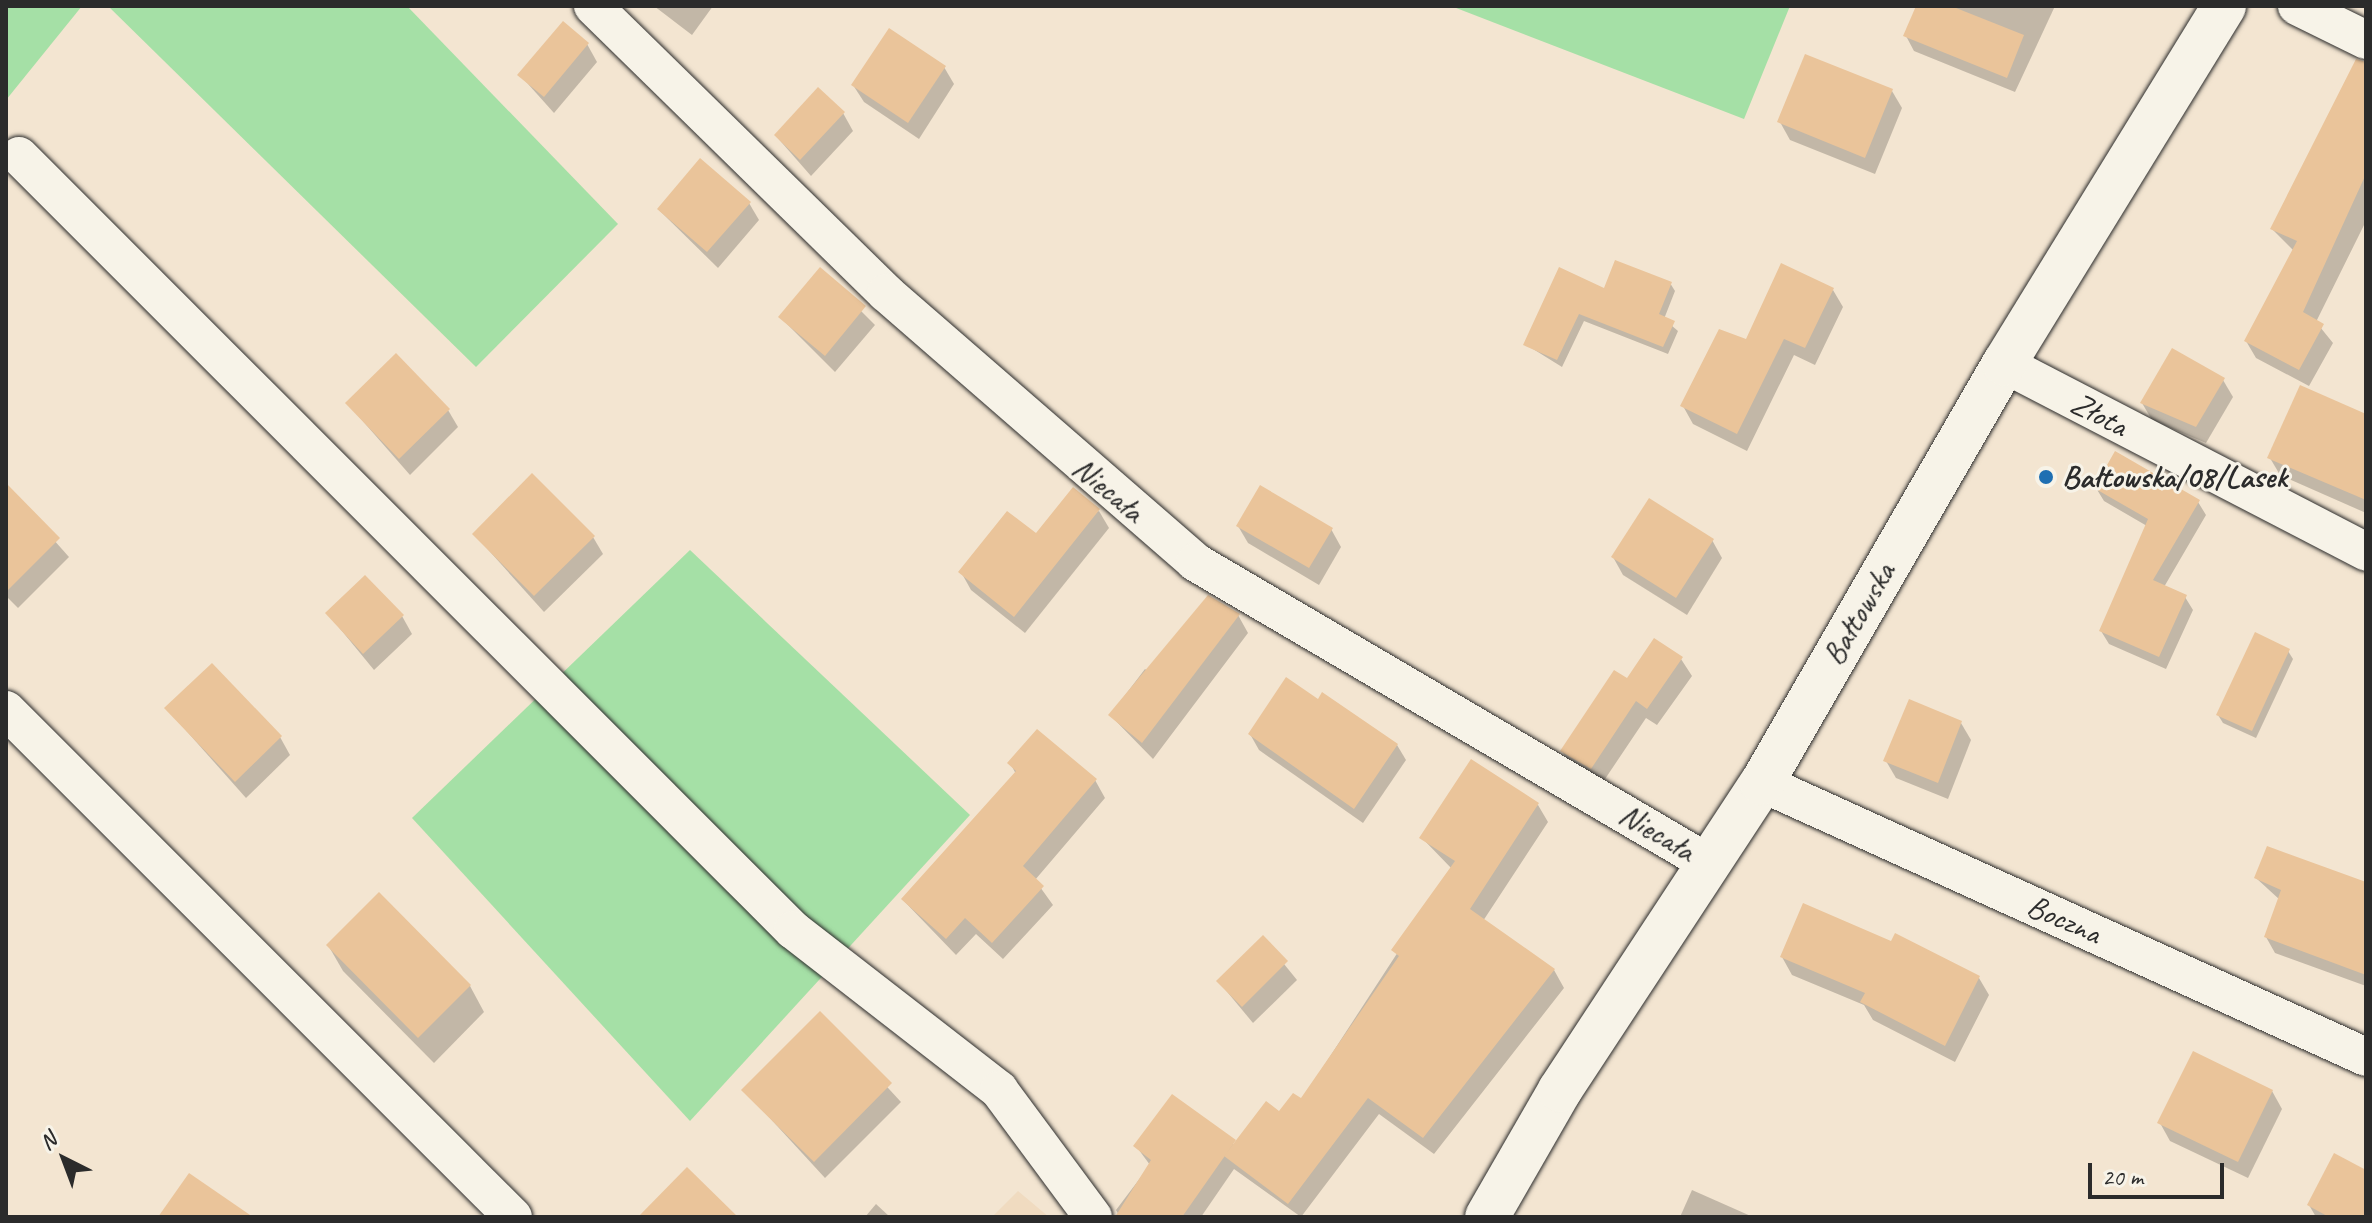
<!DOCTYPE html>
<html>
<head>
<meta charset="utf-8">
<style>
  body { margin:0 }
  #map { position:relative; width:2372px; height:1223px; overflow:hidden; background:#f3e5d1; font-family:Caveat,sans-serif }
  div>[style] { position:absolute }
  .built>* { inset:0; background:#f0dbc0 }
  .green>* { inset:0; background:#a5e0a6 }
  .shadow>* { inset:0; background:#0003 }
  .building>* { inset:0; background:#eac49a }
  .roads { filter:drop-shadow(0 0 2px #2b2b2b) drop-shadow(0 0 2px #2b2b2b) }
  .minor>* { height:38px; margin:-19px; padding:0 19px; transform-origin:19px; border-radius:19px; background:#f7f3e8 }
  .secondary>* { height:44px; margin:-22px; padding:0 22px; transform-origin:22px; border-radius:22px; background:#f7f3e8 }
  .dots>* { width:22px; height:22px; translate:-50% -50%; box-sizing:border-box; border:4px solid #f7f3e8; border-radius:50% }
  span { translate:-50% -50%; white-space:nowrap; text-align:center; line-height:1.15; -webkit-text-stroke:6px #f7f3e8; paint-order:stroke }
  .street-label { font-size:32px; color:#2b2b2b }
  .poi-label { font-size:32px; color:#2b2b2b; font-weight:700 }
  .left { translate:0 -50%; text-align:left }
  .frame { position:absolute; inset:0; border:8px solid #2b2b2b; pointer-events:none }
  .north { position:absolute; left:24px; top:1119px; width:80px; height:80px; -webkit-text-stroke:6px #f7f3e8; paint-order:stroke; rotate:318deg; font-size:22px; font-weight:700; line-height:32px; text-align:center; color:#2b2b2b }
  .north::after { content:''; display:block; margin:auto; width:28px; height:36px; background:#2b2b2b; clip-path:polygon(50% 0,100% 100%,50% 72%,0 100%) }
  .scale { position:absolute; left:2088px; top:1163px; width:136px; height:36px; box-sizing:border-box; border:4px solid #2b2b2b; border-top:0; padding-left:10px; font-size:24px; line-height:28px; white-space:nowrap; color:#2b2b2b; -webkit-text-stroke:6px #f7f3e8; paint-order:stroke }
</style>
</head>
<body>
<div id="map">
  <div class="built">
    <i style="clip-path:polygon(1018px 1191px,1049px 1217px,992px 1217px)"></i>
  </div>
  <div class="green">
    <i style="clip-path:polygon(6px 6px,82px 6px,6px 100px)"></i>
    <i style="clip-path:polygon(108px 6px,407px 6px,618px 224px,476px 367px)"></i>
    <i style="clip-path:polygon(1451px 6px,1790px 6px,1744px 119px)"></i>
    <i style="clip-path:polygon(690px 550px,970px 815px,690px 1121px,412px 818px)"></i>
  </div>
  <div class="shadow">
    <i style="clip-path:polygon(654px 6px,713px 6px,692px 35px)"></i>
    <i style="clip-path:polygon(1918px 6px,2055px 6px,2015px 92px,1914px 51px,1906px 36px)"></i>
    <i style="clip-path:polygon(587px 44px,597px 62px,554px 113px,520px 75px)"></i>
    <i style="clip-path:polygon(944px 67px,954px 84px,919px 139px,864px 102px,853px 85px)"></i>
    <i style="clip-path:polygon(1892px 91px,1902px 108px,1875px 174px,1790px 140px,1780px 122px)"></i>
    <i style="clip-path:polygon(2366px 94px,2366px 221px,2316px 322px,2333px 343px,2309px 386px,2256px 358px,2246px 341px,2294px 251px,2272px 229px)"></i>
    <i style="clip-path:polygon(843px 113px,853px 131px,811px 176px,776px 136px)"></i>
    <i style="clip-path:polygon(749px 203px,759px 220px,718px 268px,659px 210px)"></i>
    <i style="clip-path:polygon(820px 270px,875px 325px,835px 372px,780px 317px)"></i>
    <i style="clip-path:polygon(1670px 283px,1675px 291px,1664px 319px,1678px 331px,1668px 354px,1584px 321px,1562px 367px,1525px 344px,1605px 291px)"></i>
    <i style="clip-path:polygon(1833px 290px,1843px 307px,1815px 365px,1794px 355px,1747px 451px,1693px 424px,1683px 406px,1747px 342px)"></i>
    <i style="clip-path:polygon(2223px 380px,2233px 397px,2206px 443px,2152px 420px,2142px 403px)"></i>
    <i style="clip-path:polygon(347px 403px,448px 410px,458px 427px,410px 475px)"></i>
    <i style="clip-path:polygon(2366px 417px,2366px 513px,2280px 475px,2270px 458px)"></i>
    <i style="clip-path:polygon(6px 486px,69px 557px,18px 608px,6px 596px)"></i>
    <i style="clip-path:polygon(2096px 488px,2198px 502px,2206px 515px,2164px 587px,2185px 597px,2193px 610px,2166px 669px,2109px 644px,2101px 631px,2147px 526px,2104px 501px)"></i>
    <i style="clip-path:polygon(1099px 511px,1109px 528px,1025px 633px,971px 590px,961px 572px)"></i>
    <i style="clip-path:polygon(1238px 526px,1331px 529px,1341px 547px,1319px 585px,1248px 543px)"></i>
    <i style="clip-path:polygon(474px 534px,593px 537px,603px 554px,544px 612px)"></i>
    <i style="clip-path:polygon(1712px 540px,1722px 558px,1687px 615px,1623px 575px,1613px 557px)"></i>
    <i style="clip-path:polygon(328px 614px,402px 616px,412px 634px,374px 670px)"></i>
    <i style="clip-path:polygon(1238px 615px,1248px 633px,1153px 759px,1110px 715px,1145px 669px,1150px 673px)"></i>
    <i style="clip-path:polygon(2288px 651px,2293px 659px,2256px 738px,2223px 723px,2218px 715px)"></i>
    <i style="clip-path:polygon(1681px 659px,1692px 676px,1657px 725px,1646px 718px,1601px 785px,1572px 768px,1562px 751px,1627px 681px)"></i>
    <i style="clip-path:polygon(1318px 702px,1397px 745px,1406px 760px,1363px 823px,1259px 750px,1250px 734px)"></i>
    <i style="clip-path:polygon(167px 709px,280px 737px,290px 755px,246px 798px)"></i>
    <i style="clip-path:polygon(1961px 723px,1971px 740px,1948px 799px,1896px 778px,1886px 761px)"></i>
    <i style="clip-path:polygon(1010px 763px,1095px 780px,1105px 798px,1035px 880px,1053px 905px,1003px 959px,976px 934px,956px 955px,903px 900px,1016px 774px)"></i>
    <i style="clip-path:polygon(1538px 805px,1548px 822px,1483px 921px,1554px 970px,1564px 988px,1434px 1154px,1379px 1114px,1301px 1217px,1234px 1169px,1201px 1217px,1120px 1217px,1116px 1210px,1150px 1165px,1136px 1146px,1236px 1144px,1301px 1101px,1452px 869px,1422px 838px)"></i>
    <i style="clip-path:polygon(2256px 878px,2366px 884px,2366px 986px,2275px 953px,2266px 937px,2280px 900px)"></i>
    <i style="clip-path:polygon(379px 895px,470px 986px,484px 1012px,434px 1063px,343px 971px,328px 945px)"></i>
    <i style="clip-path:polygon(1263px 938px,1297px 980px,1253px 1023px,1219px 982px)"></i>
    <i style="clip-path:polygon(1782px 957px,1979px 978px,1989px 995px,1955px 1062px,1873px 1020px,1864px 1005px,1792px 975px)"></i>
    <i style="clip-path:polygon(820px 1014px,901px 1102px,825px 1178px,744px 1090px)"></i>
    <i style="clip-path:polygon(2272px 1091px,2282px 1109px,2248px 1178px,2170px 1141px,2160px 1123px)"></i>
    <i style="clip-path:polygon(2366px 1172px,2366px 1217px,2316px 1217px,2309px 1205px)"></i>
    <i style="clip-path:polygon(1692px 1190px,1753px 1217px,1680px 1217px)"></i>
    <i style="clip-path:polygon(876px 1204px,890px 1217px,865px 1217px)"></i>
  </div>
  <div class="building">
    <i style="clip-path:polygon(1916px 6px,1951px 6px,2024px 35px,2007px 78px,1903px 36px)"></i>
    <i style="clip-path:polygon(563px 21px,589px 43px,544px 97px,517px 75px)"></i>
    <i style="clip-path:polygon(889px 28px,946px 66px,908px 123px,851px 85px)"></i>
    <i style="clip-path:polygon(1805px 54px,1893px 89px,1865px 158px,1777px 122px)"></i>
    <i style="clip-path:polygon(2356px 59px,2366px 62px,2366px 174px,2303px 312px,2324px 324px,2299px 370px,2244px 341px,2297px 241px,2270px 229px)"></i>
    <i style="clip-path:polygon(818px 87px,845px 112px,800px 160px,774px 135px)"></i>
    <i style="clip-path:polygon(700px 158px,751px 202px,707px 252px,657px 209px)"></i>
    <i style="clip-path:polygon(1615px 260px,1672px 282px,1659px 314px,1675px 321px,1663px 347px,1579px 314px,1557px 360px,1523px 345px,1559px 267px,1604px 288px)"></i>
    <i style="clip-path:polygon(1781px 263px,1834px 288px,1805px 348px,1784px 339px,1737px 434px,1680px 406px,1719px 329px,1746px 339px)"></i>
    <i style="clip-path:polygon(820px 267px,866px 306px,825px 356px,778px 317px)"></i>
    <i style="clip-path:polygon(2172px 348px,2225px 378px,2196px 427px,2140px 403px)"></i>
    <i style="clip-path:polygon(396px 353px,450px 409px,399px 459px,345px 403px)"></i>
    <i style="clip-path:polygon(2300px 385px,2366px 414px,2366px 500px,2267px 458px)"></i>
    <i style="clip-path:polygon(2115px 451px,2200px 500px,2153px 580px,2187px 595px,2159px 657px,2099px 631px,2148px 519px,2094px 488px)"></i>
    <i style="clip-path:polygon(532px 473px,595px 536px,534px 596px,472px 534px)"></i>
    <i style="clip-path:polygon(6px 483px,60px 538px,6px 592px)"></i>
    <i style="clip-path:polygon(1260px 485px,1333px 528px,1309px 568px,1236px 526px)"></i>
    <i style="clip-path:polygon(1073px 487px,1100px 509px,1014px 617px,958px 572px,1007px 511px,1036px 533px)"></i>
    <i style="clip-path:polygon(1649px 498px,1714px 539px,1676px 598px,1611px 557px)"></i>
    <i style="clip-path:polygon(365px 575px,404px 615px,363px 654px,325px 613px)"></i>
    <i style="clip-path:polygon(1208px 595px,1240px 614px,1142px 743px,1108px 715px)"></i>
    <i style="clip-path:polygon(2255px 632px,2290px 649px,2252px 731px,2216px 715px)"></i>
    <i style="clip-path:polygon(1654px 638px,1683px 657px,1647px 709px,1636px 701px,1591px 769px,1560px 751px,1614px 670px,1627px 678px)"></i>
    <i style="clip-path:polygon(212px 663px,282px 736px,235px 782px,164px 708px)"></i>
    <i style="clip-path:polygon(1286px 677px,1318px 699px,1322px 692px,1398px 744px,1354px 809px,1248px 734px)"></i>
    <i style="clip-path:polygon(1909px 699px,1962px 721px,1938px 783px,1883px 761px)"></i>
    <i style="clip-path:polygon(1037px 729px,1097px 779px,1023px 866px,1044px 886px,992px 943px,965px 918px,946px 939px,901px 899px,1016px 771px,1007px 763px)"></i>
    <i style="clip-path:polygon(1471px 759px,1539px 803px,1470px 909px,1555px 969px,1423px 1138px,1368px 1098px,1288px 1204px,1224px 1156px,1266px 1101px,1279px 1111px,1293px 1093px,1301px 1098px,1399px 956px,1391px 950px,1455px 861px,1419px 838px)"></i>
    <i style="clip-path:polygon(2267px 846px,2366px 882px,2366px 975px,2264px 937px,2281px 890px,2254px 878px)"></i>
    <i style="clip-path:polygon(379px 892px,471px 985px,418px 1038px,326px 945px)"></i>
    <i style="clip-path:polygon(1803px 903px,1891px 941px,1895px 933px,1980px 976px,1945px 1046px,1860px 1002px,1865px 993px,1780px 957px)"></i>
    <i style="clip-path:polygon(1263px 935px,1288px 961px,1242px 1007px,1216px 981px)"></i>
    <i style="clip-path:polygon(820px 1011px,892px 1083px,814px 1162px,741px 1090px)"></i>
    <i style="clip-path:polygon(2193px 1051px,2273px 1090px,2238px 1162px,2157px 1123px)"></i>
    <i style="clip-path:polygon(1172px 1094px,1236px 1140px,1182px 1217px,1115px 1217px,1151px 1160px,1133px 1146px)"></i>
    <i style="clip-path:polygon(2334px 1153px,2366px 1170px,2366px 1217px,2329px 1217px,2307px 1205px)"></i>
    <i style="clip-path:polygon(687px 1167px,738px 1217px,638px 1217px)"></i>
    <i style="clip-path:polygon(189px 1173px,253px 1217px,158px 1217px)"></i>
  </div>
  <div class="roads">
    <div class="minor">
      <i style="left:593px;top:6px;width:410px;rotate:44.4deg"></i>
      <i style="left:886px;top:293px;width:410px;rotate:41deg"></i>
      <i style="left:1195px;top:562px;width:595px;rotate:30.4deg"></i>
      <i style="left:2297px;top:6px;width:77px;rotate:26.2deg"></i>
      <i style="left:19px;top:156px;width:1095px;rotate:45deg"></i>
      <i style="left:793px;top:930px;width:261px;rotate:37.8deg"></i>
      <i style="left:999px;top:1090px;width:158px;rotate:53.5deg"></i>
      <i style="left:2004px;top:364px;width:408px;rotate:27.4deg"></i>
      <i style="left:6px;top:710px;width:717px;rotate:45deg"></i>
      <i style="left:1762px;top:783px;width:663px;rotate:24.4deg"></i>
    </div>
    <div class="secondary">
      <i style="left:1487px;top:1217px;width:146px;rotate:-60.1deg"></i>
      <i style="left:1560px;top:1090px;width:367px;rotate:-56.7deg"></i>
      <i style="left:1762px;top:783px;width:484px;rotate:-60deg"></i>
      <i style="left:2004px;top:364px;width:420px;rotate:-58.4deg"></i>
    </div>
  </div>
  <div class="dots">
    <i style="left:2046px;top:477px;background:#1f6fb2"></i>
  </div>
  <div class="street-label">
    <span style="left:2099px;top:415px;rotate:28deg">Złota</span>
    <span style="left:1108px;top:490px;rotate:40deg">Niecała</span>
    <span style="left:1859px;top:614px;rotate:-60deg">Bałtowska</span>
    <span style="left:1657px;top:833px;rotate:31deg">Niecała</span>
    <span style="left:2064px;top:920px;rotate:24deg">Boczna</span>
  </div>
  <div class="poi-label">
    <span class="left" style="left:2062px;top:477px">Bałtowska/08/Lasek</span>
  </div>
  <div class="frame"></div>
  <div class="north">N</div>
  <div class="scale">20 m</div>
</div>
</body>
</html>
